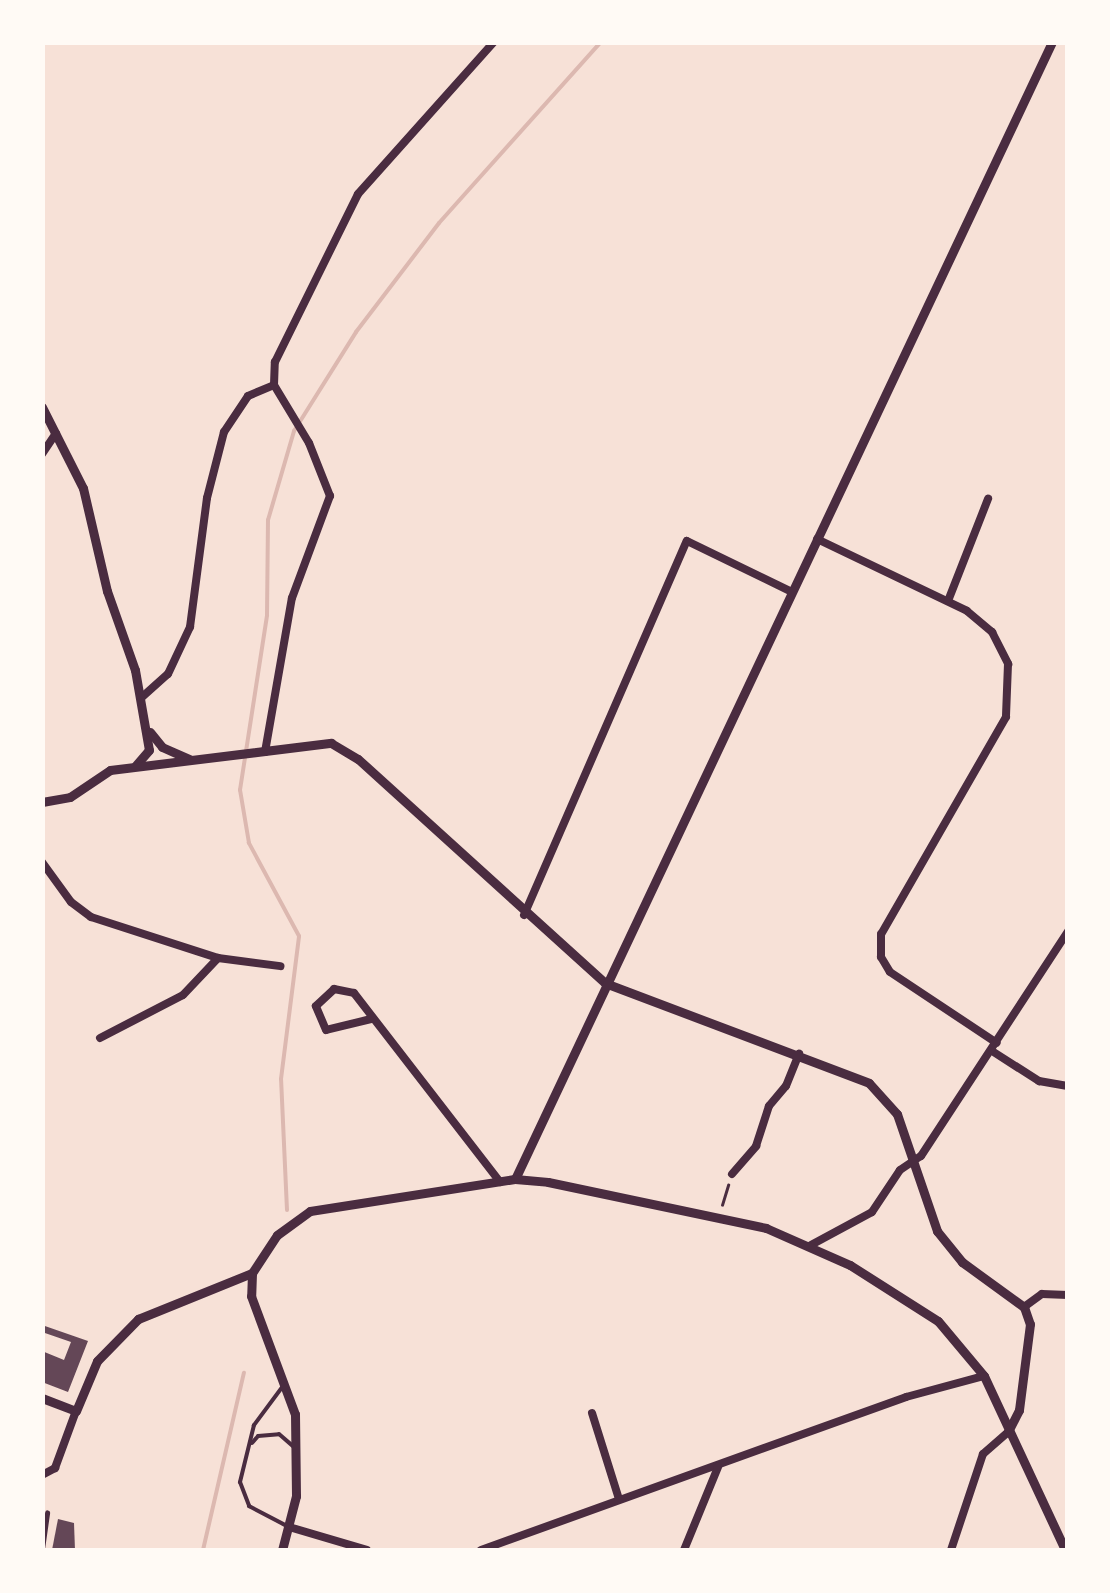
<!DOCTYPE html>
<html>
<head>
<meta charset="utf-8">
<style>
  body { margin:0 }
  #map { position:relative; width:1110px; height:1593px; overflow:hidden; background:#f7e1d7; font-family:Ubuntu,sans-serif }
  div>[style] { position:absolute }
  .stream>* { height:4px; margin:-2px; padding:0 2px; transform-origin:2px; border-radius:2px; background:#dcb8b0 }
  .building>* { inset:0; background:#644757 }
  .path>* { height:2.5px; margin:-1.25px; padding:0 1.25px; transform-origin:1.25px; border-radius:1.25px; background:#4a2c40 }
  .service>* { height:4px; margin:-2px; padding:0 2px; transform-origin:2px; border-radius:2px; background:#4a2c40 }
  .pedestrian>* { height:5px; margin:-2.5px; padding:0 2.5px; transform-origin:2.5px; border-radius:2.5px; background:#4a2c40 }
  .minor>* { height:8px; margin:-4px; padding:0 4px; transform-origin:4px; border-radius:4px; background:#4a2c40 }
  .tertiary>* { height:9px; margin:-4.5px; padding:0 4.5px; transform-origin:4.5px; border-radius:4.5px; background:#4a2c40 }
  span { translate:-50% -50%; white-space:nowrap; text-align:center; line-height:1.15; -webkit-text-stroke:10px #fffaf5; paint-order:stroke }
  .frame { position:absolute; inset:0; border:45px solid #fffaf5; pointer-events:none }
</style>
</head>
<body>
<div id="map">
  <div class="stream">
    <i style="left:287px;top:1210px;width:131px;rotate:-92.6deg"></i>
    <i style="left:281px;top:1079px;width:144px;rotate:-82.8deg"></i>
    <i style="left:299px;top:936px;width:106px;rotate:-118.3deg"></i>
    <i style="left:249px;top:843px;width:54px;rotate:-99.6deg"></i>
    <i style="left:240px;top:790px;width:177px;rotate:-81.2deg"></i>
    <i style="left:267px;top:615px;width:95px;rotate:-89.4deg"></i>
    <i style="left:268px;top:520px;width:93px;rotate:-73.7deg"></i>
    <i style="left:294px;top:431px;width:117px;rotate:-57.9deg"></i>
    <i style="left:356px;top:332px;width:137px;rotate:-52.7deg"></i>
    <i style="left:439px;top:223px;width:243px;rotate:-48.2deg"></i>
    <i style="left:203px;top:1550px;width:182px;rotate:-77deg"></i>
  </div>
  <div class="building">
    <i style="clip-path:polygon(42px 1325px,88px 1341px,68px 1392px,42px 1382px,42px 1351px,64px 1360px,71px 1342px,42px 1332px)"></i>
    <i style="clip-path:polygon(58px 1519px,74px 1523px,75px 1550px,52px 1550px)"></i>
  </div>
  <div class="path">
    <i style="left:722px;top:1205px;width:21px;rotate:-73deg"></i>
  </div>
  <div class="service">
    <i style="left:283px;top:1386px;width:49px;rotate:126.6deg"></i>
    <i style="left:254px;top:1425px;width:59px;rotate:103.8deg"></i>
    <i style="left:240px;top:1482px;width:26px;rotate:69deg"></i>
    <i style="left:249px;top:1506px;width:41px;rotate:27.8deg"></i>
    <i style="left:252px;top:1443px;width:9px;rotate:-49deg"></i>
    <i style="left:258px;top:1436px;width:21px;rotate:-5deg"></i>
    <i style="left:279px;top:1434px;width:20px;rotate:41deg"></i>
  </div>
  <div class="pedestrian">
    <i style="left:42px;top:1549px;width:37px;rotate:-82deg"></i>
  </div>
  <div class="minor">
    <i style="left:274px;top:385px;width:23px;rotate:-88deg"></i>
    <i style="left:275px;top:362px;width:187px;rotate:-63.7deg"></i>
    <i style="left:358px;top:194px;width:204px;rotate:-48.2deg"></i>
    <i style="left:42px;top:454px;width:25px;rotate:-56deg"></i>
    <i style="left:817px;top:539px;width:166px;rotate:25.6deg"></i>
    <i style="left:967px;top:611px;width:33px;rotate:40deg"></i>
    <i style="left:992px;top:632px;width:36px;rotate:63deg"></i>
    <i style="left:1008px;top:664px;width:53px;rotate:92.2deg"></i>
    <i style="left:1006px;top:717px;width:250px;rotate:119.9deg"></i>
    <i style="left:881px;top:934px;width:23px;rotate:90deg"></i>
    <i style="left:881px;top:957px;width:17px;rotate:59deg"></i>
    <i style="left:890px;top:972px;width:128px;rotate:33.6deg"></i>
    <i style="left:948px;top:601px;width:110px;rotate:-68.6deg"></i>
    <i style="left:141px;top:698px;width:36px;rotate:-42deg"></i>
    <i style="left:168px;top:674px;width:52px;rotate:-64.9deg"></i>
    <i style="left:190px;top:627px;width:130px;rotate:-82.5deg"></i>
    <i style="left:207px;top:498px;width:68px;rotate:-75.6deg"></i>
    <i style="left:224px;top:432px;width:43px;rotate:-56.3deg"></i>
    <i style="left:248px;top:396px;width:28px;rotate:-23deg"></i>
    <i style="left:265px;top:752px;width:156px;rotate:-80.1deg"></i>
    <i style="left:292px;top:598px;width:109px;rotate:-69.6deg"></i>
    <i style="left:330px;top:496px;width:57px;rotate:-111.6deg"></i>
    <i style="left:309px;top:443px;width:68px;rotate:-121.1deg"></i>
    <i style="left:42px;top:862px;width:49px;rotate:54.1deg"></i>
    <i style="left:71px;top:902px;width:25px;rotate:37deg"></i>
    <i style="left:91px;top:917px;width:133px;rotate:17.9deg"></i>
    <i style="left:218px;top:958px;width:63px;rotate:7.4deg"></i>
    <i style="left:524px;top:915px;width:408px;rotate:-66.5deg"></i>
    <i style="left:687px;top:541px;width:117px;rotate:25.9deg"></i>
    <i style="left:371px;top:1019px;width:46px;rotate:166.3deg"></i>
    <i style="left:326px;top:1030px;width:26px;rotate:-113deg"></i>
    <i style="left:316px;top:1006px;width:25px;rotate:-43deg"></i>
    <i style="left:334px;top:989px;width:20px;rotate:11deg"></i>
    <i style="left:354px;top:993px;width:239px;rotate:52.3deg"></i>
    <i style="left:100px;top:1038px;width:93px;rotate:-27.4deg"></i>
    <i style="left:183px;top:995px;width:51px;rotate:-46.6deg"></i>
    <i style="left:992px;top:1051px;width:56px;rotate:32.6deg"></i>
    <i style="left:1039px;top:1081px;width:29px;rotate:10deg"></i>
    <i style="left:732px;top:1174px;width:37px;rotate:-49deg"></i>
    <i style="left:756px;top:1146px;width:42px;rotate:-72deg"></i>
    <i style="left:769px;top:1106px;width:26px;rotate:-50deg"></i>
    <i style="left:786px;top:1086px;width:35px;rotate:-68deg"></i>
    <i style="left:811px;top:1245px;width:69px;rotate:-28.4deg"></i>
    <i style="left:872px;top:1212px;width:50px;rotate:-56.3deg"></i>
    <i style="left:900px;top:1170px;width:25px;rotate:-34deg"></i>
    <i style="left:921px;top:1156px;width:269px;rotate:-56.8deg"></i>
    <i style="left:1024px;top:1307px;width:22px;rotate:-36deg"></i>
    <i style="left:1042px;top:1294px;width:26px;rotate:2deg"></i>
    <i style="left:592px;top:1413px;width:90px;rotate:72.6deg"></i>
    <i style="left:42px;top:1475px;width:15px;rotate:-28deg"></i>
    <i style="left:55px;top:1468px;width:61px;rotate:-69.8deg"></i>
    <i style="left:289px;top:1527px;width:81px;rotate:16.4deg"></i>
    <i style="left:481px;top:1550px;width:452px;rotate:-19.8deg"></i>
    <i style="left:906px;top:1397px;width:81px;rotate:-15.1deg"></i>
    <i style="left:684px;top:1550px;width:90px;rotate:-67.7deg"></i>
    <i style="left:951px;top:1550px;width:101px;rotate:-71.6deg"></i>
    <i style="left:983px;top:1454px;width:33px;rotate:-41deg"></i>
  </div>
  <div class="tertiary">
    <i style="left:42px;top:407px;width:91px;rotate:63.2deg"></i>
    <i style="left:83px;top:488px;width:106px;rotate:76.9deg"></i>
    <i style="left:107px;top:591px;width:84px;rotate:70.5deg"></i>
    <i style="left:135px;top:670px;width:81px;rotate:80.1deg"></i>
    <i style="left:149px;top:750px;width:20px;rotate:131deg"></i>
    <i style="left:150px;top:732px;width:19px;rotate:51deg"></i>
    <i style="left:162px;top:747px;width:30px;rotate:24deg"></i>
    <i style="left:42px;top:802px;width:28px;rotate:-10deg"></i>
    <i style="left:70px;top:797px;width:48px;rotate:-34deg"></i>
    <i style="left:110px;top:770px;width:223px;rotate:-7deg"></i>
    <i style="left:331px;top:743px;width:31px;rotate:31deg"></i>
    <i style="left:358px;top:759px;width:333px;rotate:42.2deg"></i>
    <i style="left:605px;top:983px;width:282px;rotate:20.7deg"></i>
    <i style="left:869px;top:1083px;width:42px;rotate:47.9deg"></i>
    <i style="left:897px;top:1114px;width:124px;rotate:71.1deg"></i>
    <i style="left:937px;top:1231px;width:40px;rotate:51deg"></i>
    <i style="left:962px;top:1262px;width:77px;rotate:36deg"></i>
    <i style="left:1024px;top:1307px;width:18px;rotate:71deg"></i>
    <i style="left:1030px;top:1324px;width:87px;rotate:97.3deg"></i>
    <i style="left:1019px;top:1410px;width:25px;rotate:117deg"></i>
    <i style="left:515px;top:1179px;width:1257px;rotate:-64.72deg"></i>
    <i style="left:252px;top:1273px;width:23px;rotate:92deg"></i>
    <i style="left:251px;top:1296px;width:126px;rotate:69.6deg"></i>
    <i style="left:295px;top:1414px;width:82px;rotate:89.3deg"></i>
    <i style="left:296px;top:1496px;width:56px;rotate:104.5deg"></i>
    <i style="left:42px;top:1398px;width:36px;rotate:21deg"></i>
    <i style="left:76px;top:1411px;width:54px;rotate:-67.2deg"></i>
    <i style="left:97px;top:1361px;width:59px;rotate:-45.7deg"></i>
    <i style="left:138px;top:1319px;width:123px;rotate:-22deg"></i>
    <i style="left:252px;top:1273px;width:45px;rotate:-56.7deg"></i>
    <i style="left:277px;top:1235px;width:41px;rotate:-36deg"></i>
    <i style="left:310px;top:1211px;width:207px;rotate:-8.9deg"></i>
    <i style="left:515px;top:1179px;width:33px;rotate:5deg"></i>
    <i style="left:548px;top:1182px;width:223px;rotate:11.9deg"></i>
    <i style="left:766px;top:1228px;width:92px;rotate:23.8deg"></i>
    <i style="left:850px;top:1265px;width:104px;rotate:32.5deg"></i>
    <i style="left:938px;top:1321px;width:72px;rotate:50.1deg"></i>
    <i style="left:984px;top:1376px;width:192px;rotate:65deg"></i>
  </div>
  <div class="frame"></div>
</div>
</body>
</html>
